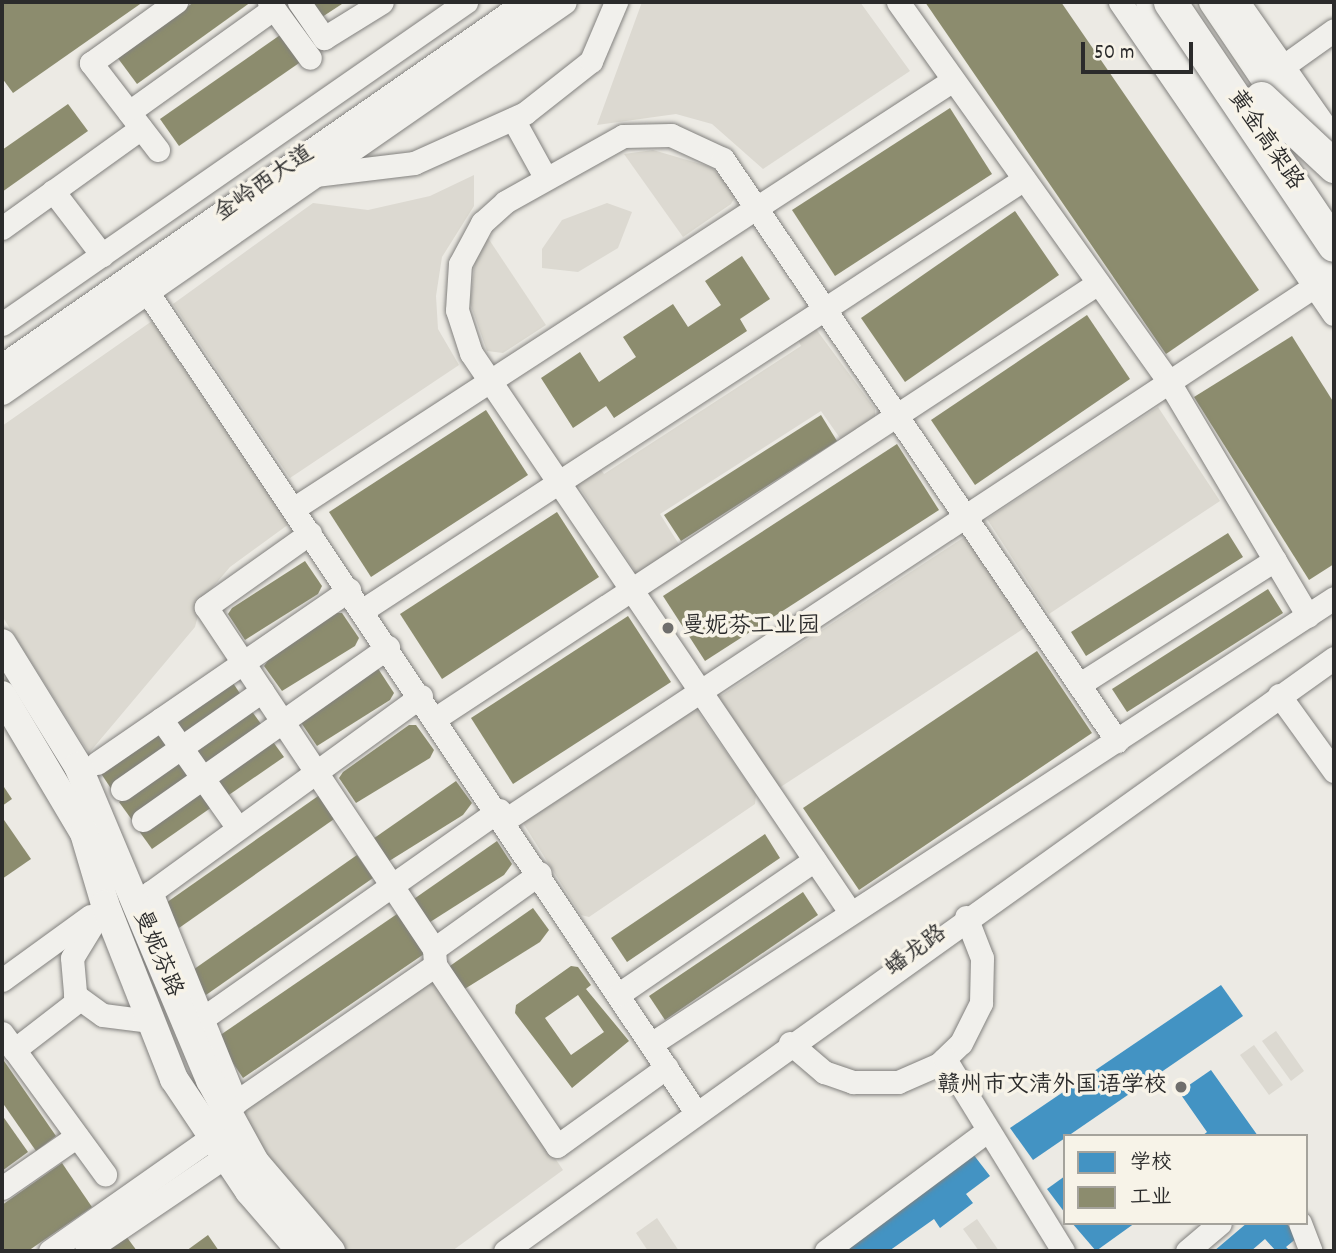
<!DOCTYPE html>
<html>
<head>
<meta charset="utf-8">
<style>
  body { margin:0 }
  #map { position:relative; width:1336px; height:1253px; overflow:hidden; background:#eceae4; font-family:Dekko,"LXGW WenKai TC",sans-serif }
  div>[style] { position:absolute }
  .green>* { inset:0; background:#dcd9d1 }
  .schools>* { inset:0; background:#4393c3 }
  .industry>* { inset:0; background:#8c8c6e }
  .roads { filter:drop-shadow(0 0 2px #82817e) drop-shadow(0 0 2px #82817e) }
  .minor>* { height:23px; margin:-11.5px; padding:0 11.5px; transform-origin:11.5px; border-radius:11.5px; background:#f1f0ec }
  .major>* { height:28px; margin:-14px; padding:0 14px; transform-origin:14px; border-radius:14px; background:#f1f0ec }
  .bridges { filter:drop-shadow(0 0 2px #82817e) drop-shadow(0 0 2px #82817e) }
  .highway-bridge>* { height:33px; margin:-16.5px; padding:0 16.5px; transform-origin:16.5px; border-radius:16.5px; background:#f1f0ec }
  .dots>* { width:19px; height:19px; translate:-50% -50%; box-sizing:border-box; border:4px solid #f7f3e8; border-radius:50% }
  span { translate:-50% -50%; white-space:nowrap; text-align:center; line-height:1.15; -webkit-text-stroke:7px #f7f3e8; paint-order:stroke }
  .street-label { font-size:23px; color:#2b2b2b }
  .poi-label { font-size:23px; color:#2b2b2b }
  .left { translate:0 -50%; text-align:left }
  .right { translate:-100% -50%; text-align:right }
  .frame { position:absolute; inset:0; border:4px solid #2b2b2b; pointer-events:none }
  .legend { position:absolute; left:1063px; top:1134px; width:245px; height:91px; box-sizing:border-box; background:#f7f3e8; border:2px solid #a5a39c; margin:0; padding:9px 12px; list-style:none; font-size:21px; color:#2b2b2b }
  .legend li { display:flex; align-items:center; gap:14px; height:35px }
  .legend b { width:35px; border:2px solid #a5a39c }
  .scale { position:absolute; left:1081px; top:42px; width:112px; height:32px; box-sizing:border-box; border:4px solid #2b2b2b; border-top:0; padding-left:9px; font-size:21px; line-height:24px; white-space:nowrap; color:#2b2b2b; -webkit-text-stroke:5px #f7f3e8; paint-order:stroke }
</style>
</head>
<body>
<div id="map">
  <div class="green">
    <i style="clip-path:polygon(642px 2px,860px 2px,910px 71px,763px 169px,712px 124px,676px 114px,597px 125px)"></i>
    <i style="clip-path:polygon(653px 150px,711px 167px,737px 193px,731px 204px,683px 237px,624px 154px)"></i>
    <i style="clip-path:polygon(474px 175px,474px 206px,442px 257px,436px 296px,438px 329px,459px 365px,290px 478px,173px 304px,313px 203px,368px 210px,430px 196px)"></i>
    <i style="clip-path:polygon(607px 203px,632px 212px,618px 248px,578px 272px,542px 268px,542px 249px,562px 220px)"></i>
    <i style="clip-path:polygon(488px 238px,546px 325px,503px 353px,487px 351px,470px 303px,475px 262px)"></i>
    <i style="clip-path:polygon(152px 321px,289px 524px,230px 567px,202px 600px,195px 627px,89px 753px,2px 616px,2px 426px)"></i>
    <i style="clip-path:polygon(813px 325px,875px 409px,875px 419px,842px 441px,821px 411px,660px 514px,680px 546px,637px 574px,574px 479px,597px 464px,604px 474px,801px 346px,796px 336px)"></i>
    <i style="clip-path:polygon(1158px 407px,1220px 501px,1049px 614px,987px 519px)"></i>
    <i style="clip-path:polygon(966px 536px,1026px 627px,779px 788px,719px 697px)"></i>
    <i style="clip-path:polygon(696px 709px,756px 795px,755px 804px,589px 917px,581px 915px,523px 823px)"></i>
    <i style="clip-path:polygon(433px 978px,563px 1170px,452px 1251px,348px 1251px,303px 1207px,239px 1112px)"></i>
    <i style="clip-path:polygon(1276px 1031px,1304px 1071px,1291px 1081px,1262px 1041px)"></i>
    <i style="clip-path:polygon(1254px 1045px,1283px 1085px,1269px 1095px,1240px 1055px)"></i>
    <i style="clip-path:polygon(657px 1218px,679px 1251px,648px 1251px,636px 1233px)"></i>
    <i style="clip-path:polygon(977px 1219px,999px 1251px,979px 1251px,963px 1229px)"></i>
  </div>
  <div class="schools">
    <i style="clip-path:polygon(1221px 985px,1243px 1016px,1033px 1160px,1010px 1128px)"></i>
    <i style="clip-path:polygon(1211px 1070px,1258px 1136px,1202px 1136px,1207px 1132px,1179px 1092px)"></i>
    <i style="clip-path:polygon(973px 1154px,990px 1176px,966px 1194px,973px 1203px,940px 1228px,934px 1219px,889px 1251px,841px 1251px)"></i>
    <i style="clip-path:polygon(1065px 1176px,1065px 1213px,1047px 1189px)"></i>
    <i style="clip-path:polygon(1072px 1223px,1135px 1223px,1096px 1251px)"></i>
    <i style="clip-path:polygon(1247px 1223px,1286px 1223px,1298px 1237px,1286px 1247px,1290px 1251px,1276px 1251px,1265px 1239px,1251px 1251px,1214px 1251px)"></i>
  </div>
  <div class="industry">
    <i style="clip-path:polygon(2px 2px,143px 2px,13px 93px,2px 78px)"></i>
    <i style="clip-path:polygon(194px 2px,251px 2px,137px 84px,117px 57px)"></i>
    <i style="clip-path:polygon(307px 2px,345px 2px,319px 19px)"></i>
    <i style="clip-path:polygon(925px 2px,1061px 2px,1259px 290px,1166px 354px)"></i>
    <i style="clip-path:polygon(283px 33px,302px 61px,179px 146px,160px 119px)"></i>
    <i style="clip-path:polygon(68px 104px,88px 131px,2px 192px,2px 150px)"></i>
    <i style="clip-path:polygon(950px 108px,992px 174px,835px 276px,792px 210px)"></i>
    <i style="clip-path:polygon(1015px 211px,1059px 275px,905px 382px,861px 318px)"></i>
    <i style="clip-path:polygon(742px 256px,770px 299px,740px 319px,747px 331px,614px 418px,606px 406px,573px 428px,541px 378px,580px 352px,599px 382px,636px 357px,623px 337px,673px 304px,688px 327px,721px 305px,705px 281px)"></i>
    <i style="clip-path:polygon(1087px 315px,1130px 379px,975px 485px,931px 420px)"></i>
    <i style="clip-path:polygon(1292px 336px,1334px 403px,1334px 564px,1309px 580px,1194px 397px)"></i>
    <i style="clip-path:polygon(486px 410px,528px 475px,371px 577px,329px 512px)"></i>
    <i style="clip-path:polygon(821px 415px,837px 441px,681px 541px,664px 515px)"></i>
    <i style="clip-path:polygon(897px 444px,939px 510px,705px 661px,663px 596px)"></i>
    <i style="clip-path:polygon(557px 512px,599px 577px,442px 679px,400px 614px)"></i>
    <i style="clip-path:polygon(1228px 533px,1243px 557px,1086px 656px,1071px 632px)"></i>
    <i style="clip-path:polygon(305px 561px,322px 586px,318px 594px,245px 640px,228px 614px,232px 608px)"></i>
    <i style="clip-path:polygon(1268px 589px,1283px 613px,1127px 712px,1112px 689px)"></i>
    <i style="clip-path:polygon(334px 613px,342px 613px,359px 638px,355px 646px,282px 691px,264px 666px,269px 659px)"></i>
    <i style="clip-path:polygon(628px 616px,671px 682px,513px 784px,471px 718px)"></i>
    <i style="clip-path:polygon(1037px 651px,1092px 733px,859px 890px,803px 808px)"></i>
    <i style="clip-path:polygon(377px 667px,394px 693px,390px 700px,317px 746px,300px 721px)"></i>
    <i style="clip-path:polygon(231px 680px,243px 698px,183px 740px,170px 722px)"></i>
    <i style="clip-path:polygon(251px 710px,264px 728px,203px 770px,191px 752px)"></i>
    <i style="clip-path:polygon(409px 725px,416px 725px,434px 750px,430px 758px,356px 803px,339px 778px,343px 772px)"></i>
    <i style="clip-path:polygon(160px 730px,173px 748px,112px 790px,100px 772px)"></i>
    <i style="clip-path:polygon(271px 739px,284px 757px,223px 799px,211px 781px)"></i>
    <i style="clip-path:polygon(180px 760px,192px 778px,132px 820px,119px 802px)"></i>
    <i style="clip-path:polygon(456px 781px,472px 803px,463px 815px,386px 863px,370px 841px)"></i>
    <i style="clip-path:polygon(2px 784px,12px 799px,2px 806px)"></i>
    <i style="clip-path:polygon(200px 789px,212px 807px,152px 849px,139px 831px)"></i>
    <i style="clip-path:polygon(321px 794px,337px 817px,179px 928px,163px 905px)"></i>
    <i style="clip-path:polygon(2px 817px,31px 859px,2px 879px)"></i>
    <i style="clip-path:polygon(765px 834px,780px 858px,627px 962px,611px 938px)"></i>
    <i style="clip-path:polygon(497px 841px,512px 864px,504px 875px,427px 924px,411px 901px)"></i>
    <i style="clip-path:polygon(357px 855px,373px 878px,206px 995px,190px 972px)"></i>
    <i style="clip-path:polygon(803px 892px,818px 915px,665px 1020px,649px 996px)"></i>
    <i style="clip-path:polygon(533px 908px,549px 930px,540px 942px,463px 990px,447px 968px)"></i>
    <i style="clip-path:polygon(397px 914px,424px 954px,243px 1078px,216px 1038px)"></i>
    <i style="clip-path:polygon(evenodd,571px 966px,578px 967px,591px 985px,586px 989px,629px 1041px,572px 1088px,515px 1013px,516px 1005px,571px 966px,578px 995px,604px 1032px,571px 1055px,545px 1018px,578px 995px)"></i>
    <i style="clip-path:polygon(2px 1058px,56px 1136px,36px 1151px,2px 1102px)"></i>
    <i style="clip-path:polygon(2px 1115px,28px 1152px,2px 1171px)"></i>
    <i style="clip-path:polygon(62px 1163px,92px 1207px,28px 1251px,2px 1251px,2px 1205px)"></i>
    <i style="clip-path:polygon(123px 1232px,137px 1251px,95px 1251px)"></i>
    <i style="clip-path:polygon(208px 1235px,219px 1251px,186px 1251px)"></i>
  </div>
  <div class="roads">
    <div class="minor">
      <i style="left:269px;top:2px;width:69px;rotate:53.8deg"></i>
      <i style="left:299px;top:2px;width:44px;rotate:55.2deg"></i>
      <i style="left:324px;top:38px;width:68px;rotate:-31.8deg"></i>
      <i style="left:898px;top:2px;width:467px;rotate:54.5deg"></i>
      <i style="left:1169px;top:382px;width:272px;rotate:59.3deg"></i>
      <i style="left:1120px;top:2px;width:378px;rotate:55.6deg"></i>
      <i style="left:1238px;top:2px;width:167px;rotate:55deg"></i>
      <i style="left:1285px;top:65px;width:60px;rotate:-35.5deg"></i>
      <i style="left:129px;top:112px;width:178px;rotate:-35.6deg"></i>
      <i style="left:513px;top:119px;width:66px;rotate:61.1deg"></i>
      <i style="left:158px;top:150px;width:110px;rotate:-127.6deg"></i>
      <i style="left:91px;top:63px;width:105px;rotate:-35.7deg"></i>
      <i style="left:315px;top:175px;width:100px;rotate:-6.9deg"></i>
      <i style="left:414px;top:163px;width:122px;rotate:-24.2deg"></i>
      <i style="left:525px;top:113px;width:84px;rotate:-38.2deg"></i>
      <i style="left:591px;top:61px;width:64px;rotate:-67deg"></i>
      <i style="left:53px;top:191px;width:81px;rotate:52.6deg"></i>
      <i style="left:2px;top:228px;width:171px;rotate:-35.7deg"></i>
      <i style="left:136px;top:275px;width:1006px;rotate:56.23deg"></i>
      <i style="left:2px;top:324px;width:565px;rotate:-34.76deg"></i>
      <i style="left:2px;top:393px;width:685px;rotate:-34.78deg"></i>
      <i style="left:293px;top:509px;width:787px;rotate:-33.02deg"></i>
      <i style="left:310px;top:533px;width:128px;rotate:144.6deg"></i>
      <i style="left:206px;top:607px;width:411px;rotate:56.3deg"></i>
      <i style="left:434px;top:949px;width:16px;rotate:86deg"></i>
      <i style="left:435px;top:965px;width:218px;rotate:56deg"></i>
      <i style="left:557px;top:1146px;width:135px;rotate:-35.7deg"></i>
      <i style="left:363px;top:610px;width:789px;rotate:-33.11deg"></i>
      <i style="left:1080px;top:684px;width:231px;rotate:-32.5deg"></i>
      <i style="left:1279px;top:695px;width:94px;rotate:54.1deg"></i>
      <i style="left:421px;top:696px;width:334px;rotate:144deg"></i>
      <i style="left:151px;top:892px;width:227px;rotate:68deg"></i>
      <i style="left:236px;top:1102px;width:242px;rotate:-34.5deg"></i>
      <i style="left:436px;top:718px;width:792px;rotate:-33.31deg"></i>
      <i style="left:161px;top:719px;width:133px;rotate:54.8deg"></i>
      <i style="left:97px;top:763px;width:306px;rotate:-34.5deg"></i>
      <i style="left:122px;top:789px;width:171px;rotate:-35deg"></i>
      <i style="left:143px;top:820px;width:300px;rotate:-35.2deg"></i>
      <i style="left:505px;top:820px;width:972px;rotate:-33.41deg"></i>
      <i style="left:105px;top:904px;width:63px;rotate:121.4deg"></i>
      <i style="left:72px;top:958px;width:37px;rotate:85deg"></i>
      <i style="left:75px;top:995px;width:34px;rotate:36deg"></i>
      <i style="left:103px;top:1015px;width:46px;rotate:7.4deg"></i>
      <i style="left:850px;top:912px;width:675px;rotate:-124.14deg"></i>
      <i style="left:471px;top:353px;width:45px;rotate:-108deg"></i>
      <i style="left:457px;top:310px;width:46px;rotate:-86.3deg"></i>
      <i style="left:460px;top:264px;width:47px;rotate:-61.8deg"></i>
      <i style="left:482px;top:223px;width:31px;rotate:-42deg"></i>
      <i style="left:505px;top:202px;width:135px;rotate:-29.2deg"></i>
      <i style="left:623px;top:136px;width:48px;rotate:-1.2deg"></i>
      <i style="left:671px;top:135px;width:57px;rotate:24.8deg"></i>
      <i style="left:723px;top:159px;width:703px;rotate:55.9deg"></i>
      <i style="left:434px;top:949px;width:130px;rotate:-35.6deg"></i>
      <i style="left:2px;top:980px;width:109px;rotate:-36deg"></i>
      <i style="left:619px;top:994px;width:237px;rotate:-34.4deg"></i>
      <i style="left:199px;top:1021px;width:367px;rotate:-35.1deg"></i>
      <i style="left:2px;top:1033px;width:175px;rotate:53.9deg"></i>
      <i style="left:790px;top:1043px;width:45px;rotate:40.5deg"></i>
      <i style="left:824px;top:1072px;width:31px;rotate:19deg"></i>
      <i style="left:853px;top:1082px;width:45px"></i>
      <i style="left:898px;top:1082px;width:45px;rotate:-23.7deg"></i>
      <i style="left:939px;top:1064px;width:30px;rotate:-44deg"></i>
      <i style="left:961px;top:1043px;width:45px;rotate:-63.4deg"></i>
      <i style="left:981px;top:1003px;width:45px;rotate:-88.7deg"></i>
      <i style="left:982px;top:958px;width:44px;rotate:-111.3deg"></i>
      <i style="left:651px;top:1044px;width:816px;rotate:-33.14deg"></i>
      <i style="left:14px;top:1050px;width:82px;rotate:-37.6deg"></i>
      <i style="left:945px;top:1059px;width:225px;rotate:58.4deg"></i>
      <i style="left:2px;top:1188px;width:91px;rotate:-34.7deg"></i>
      <i style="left:1300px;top:1223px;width:30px;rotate:69deg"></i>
      <i style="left:50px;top:1251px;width:197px;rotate:-35.1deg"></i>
      <i style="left:86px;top:1251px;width:168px;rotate:-34.1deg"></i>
      <i style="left:505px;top:1251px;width:1019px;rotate:-35.58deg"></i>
      <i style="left:826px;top:1251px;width:201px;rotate:-36.7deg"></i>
      <i style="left:1187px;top:1251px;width:43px;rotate:-40.3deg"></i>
    </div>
    <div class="major">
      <i style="left:1150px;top:2px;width:336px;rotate:56.8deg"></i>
      <i style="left:1213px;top:2px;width:138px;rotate:56deg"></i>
      <i style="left:2px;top:369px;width:643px;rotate:-34.8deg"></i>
      <i style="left:2px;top:643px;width:145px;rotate:58.3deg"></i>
      <i style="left:78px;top:766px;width:341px;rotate:67.2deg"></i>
      <i style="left:210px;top:1080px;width:94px;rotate:61.2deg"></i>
      <i style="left:255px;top:1162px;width:117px;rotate:49.5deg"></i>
      <i style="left:2px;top:695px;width:161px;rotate:59.3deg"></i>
      <i style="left:84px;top:833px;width:74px;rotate:73.5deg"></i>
      <i style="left:105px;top:904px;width:188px;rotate:68.5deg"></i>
      <i style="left:174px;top:1079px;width:135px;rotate:56.2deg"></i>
      <i style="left:249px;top:1191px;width:79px;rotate:49.1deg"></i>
    </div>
  </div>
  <div class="bridges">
    <div class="highway-bridge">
      <i style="left:1170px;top:2px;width:293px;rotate:56deg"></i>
      <i style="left:1261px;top:98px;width:100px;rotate:43deg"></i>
    </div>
  </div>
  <div class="dots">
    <i style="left:668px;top:628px;background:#6f6e6c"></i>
    <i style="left:1181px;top:1087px;background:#6f6e6c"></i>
  </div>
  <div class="street-label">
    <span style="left:1264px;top:141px;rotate:56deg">黄金高架路</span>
    <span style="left:265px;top:185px;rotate:-35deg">金岭西大道</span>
    <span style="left:917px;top:952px;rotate:-36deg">蟠龙路</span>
    <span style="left:156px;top:954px;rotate:67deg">曼妮芬路</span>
  </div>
  <div class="poi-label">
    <span class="left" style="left:682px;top:628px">曼妮芬工业园</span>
    <span class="right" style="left:1167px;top:1087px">赣州市文清外国语学校</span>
  </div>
  <div class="frame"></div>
  <ul class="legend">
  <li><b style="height:19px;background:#4393c3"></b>学校</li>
  <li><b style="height:19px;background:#8c8c6e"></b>工业</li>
  </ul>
  <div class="scale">50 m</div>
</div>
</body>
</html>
